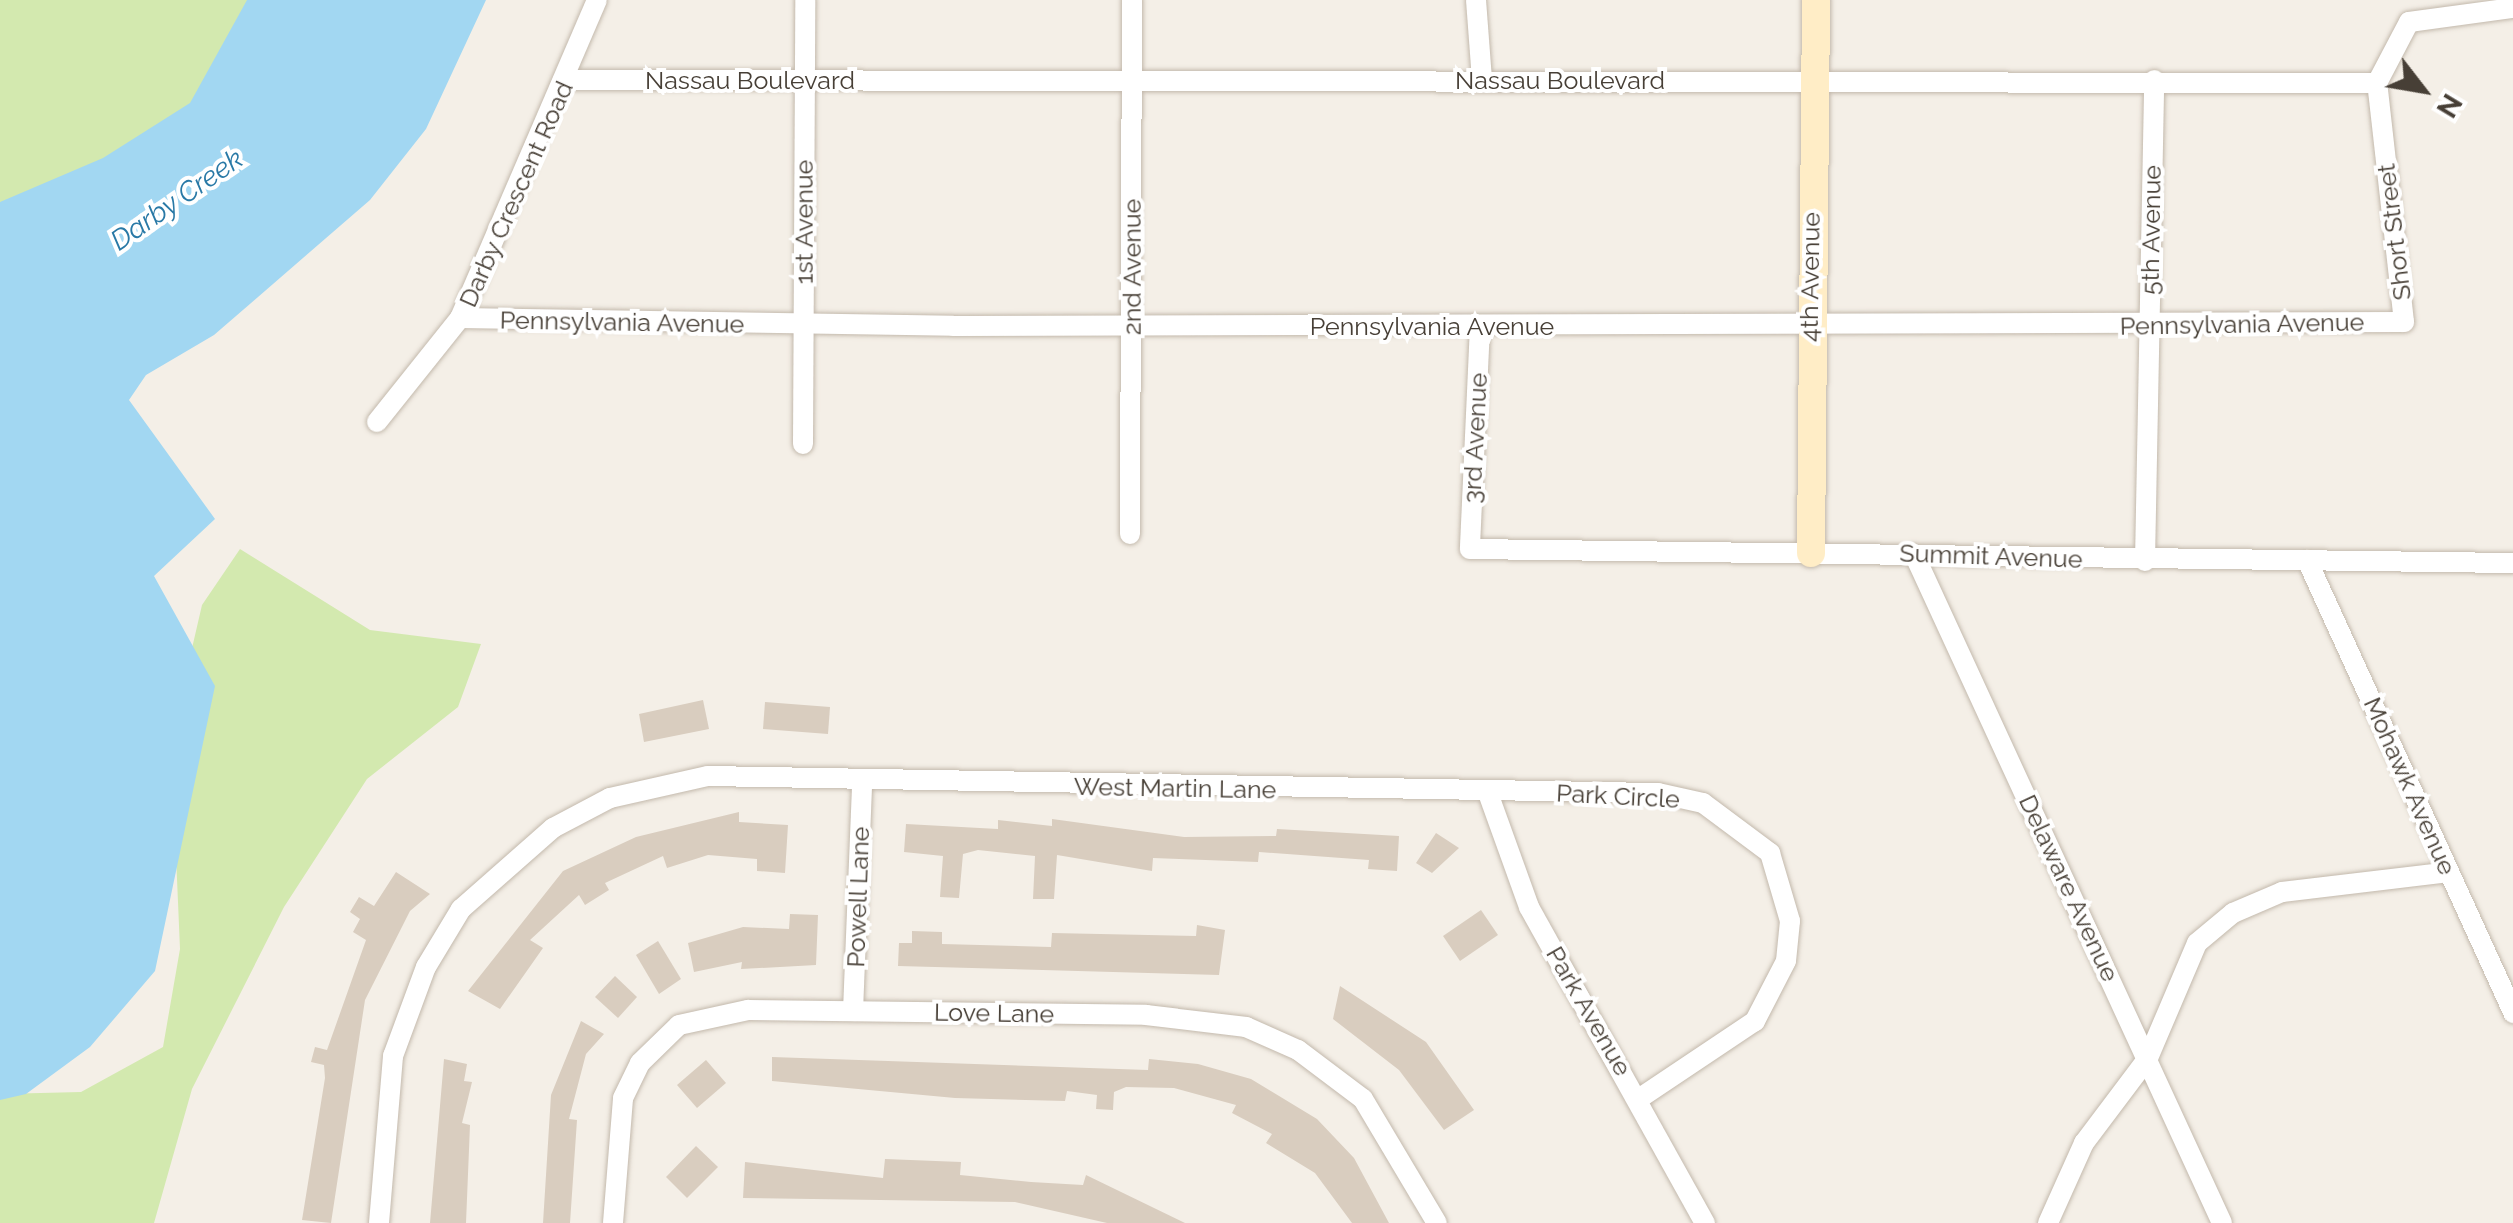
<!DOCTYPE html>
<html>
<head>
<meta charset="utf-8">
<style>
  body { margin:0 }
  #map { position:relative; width:2513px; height:1223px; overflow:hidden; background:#f4efe7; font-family:Raleway,sans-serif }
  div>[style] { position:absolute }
  .green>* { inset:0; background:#d3e9af }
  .water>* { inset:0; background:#a2d7f2 }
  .building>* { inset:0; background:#d9cdbf }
  .roads { filter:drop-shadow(0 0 2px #c3b9ac) drop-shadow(0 0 2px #c3b9ac) }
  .street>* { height:20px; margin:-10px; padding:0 10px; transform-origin:10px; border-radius:10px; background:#fff }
  .secondary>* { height:28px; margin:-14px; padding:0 14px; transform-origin:14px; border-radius:14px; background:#ffedc6 }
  span { translate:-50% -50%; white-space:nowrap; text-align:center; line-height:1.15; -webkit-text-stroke:8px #fff; paint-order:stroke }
  .street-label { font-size:25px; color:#473f36 }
  .water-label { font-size:28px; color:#2979a6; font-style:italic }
  .north { position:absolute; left:2373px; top:40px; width:100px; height:100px; -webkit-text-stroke:8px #fff; paint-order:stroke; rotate:121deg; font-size:28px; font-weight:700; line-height:40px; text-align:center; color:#473f36 }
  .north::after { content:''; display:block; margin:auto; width:35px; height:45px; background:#473f36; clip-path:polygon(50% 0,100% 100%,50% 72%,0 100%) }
</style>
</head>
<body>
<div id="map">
  <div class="green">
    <i style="clip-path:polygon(0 0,260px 0,182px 140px,0 228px)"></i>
    <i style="clip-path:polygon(240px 549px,370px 630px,481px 644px,458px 707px,367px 779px,284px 907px,192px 1089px,154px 1223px,0 1223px,0 1094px,81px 1092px,163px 1047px,180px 949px,171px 739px,202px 605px)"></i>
  </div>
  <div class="water">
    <i style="clip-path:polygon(247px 0,486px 0,426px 129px,370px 200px,214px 335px,146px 375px,129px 400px,215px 519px,154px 576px,215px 686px,155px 971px,90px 1047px,26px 1094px,0 1100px,0 202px,103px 158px,190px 103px)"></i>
  </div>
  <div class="building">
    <i style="clip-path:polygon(703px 700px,709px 729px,644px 742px,639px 714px)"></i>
    <i style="clip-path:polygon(765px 702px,830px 707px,828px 734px,763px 729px)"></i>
    <i style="clip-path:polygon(739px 812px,739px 822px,788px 825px,785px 873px,757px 871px,757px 859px,708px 855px,667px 868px,663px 856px,605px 883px,609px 890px,585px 905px,579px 895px,530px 940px,543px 948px,500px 1009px,468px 991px,563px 871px,636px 837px)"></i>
    <i style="clip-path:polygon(1052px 819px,1184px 837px,1276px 836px,1277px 829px,1399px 836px,1397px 871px,1368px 869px,1369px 860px,1259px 852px,1258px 862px,1153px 858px,1152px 871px,1057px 855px,1054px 899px,1033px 899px,1035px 856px,978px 850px,963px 854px,959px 898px,940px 897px,943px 856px,904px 852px,906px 824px,998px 829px,998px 820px,1052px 826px)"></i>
    <i style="clip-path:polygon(1436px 833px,1459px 848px,1432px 873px,1416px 863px)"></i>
    <i style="clip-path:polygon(396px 872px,430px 894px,410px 911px,365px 1000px,331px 1223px,302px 1220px,325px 1078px,324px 1065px,311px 1062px,315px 1047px,327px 1050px,366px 940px,353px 932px,360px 919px,350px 912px,359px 897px,374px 906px)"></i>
    <i style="clip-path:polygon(1481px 910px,1498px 935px,1460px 961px,1443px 936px)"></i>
    <i style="clip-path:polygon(790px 914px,818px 915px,816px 965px,741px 969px,742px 962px,694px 972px,688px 943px,743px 927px,789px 929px)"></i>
    <i style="clip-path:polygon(1197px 925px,1225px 930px,1219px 975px,898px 966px,899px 943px,912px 943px,912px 931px,942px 932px,942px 944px,1051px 947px,1052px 933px,1196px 936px)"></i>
    <i style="clip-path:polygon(658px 941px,681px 979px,659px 994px,636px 955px)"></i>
    <i style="clip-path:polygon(615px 976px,637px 997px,618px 1018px,595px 997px)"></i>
    <i style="clip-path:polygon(1340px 986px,1426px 1042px,1474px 1110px,1444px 1130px,1399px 1070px,1333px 1019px)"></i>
    <i style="clip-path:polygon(581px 1021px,604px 1034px,586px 1054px,569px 1119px,577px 1120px,570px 1223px,543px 1223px,551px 1095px)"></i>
    <i style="clip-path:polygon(772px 1057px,1148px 1070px,1149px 1059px,1198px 1064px,1251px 1079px,1317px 1119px,1354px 1158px,1389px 1223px,1352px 1223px,1315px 1173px,1266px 1143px,1272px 1134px,1232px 1113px,1236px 1105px,1174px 1088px,1126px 1087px,1114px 1092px,1113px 1110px,1096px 1109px,1097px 1095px,1067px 1091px,1065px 1101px,955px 1098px,772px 1081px)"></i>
    <i style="clip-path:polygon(444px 1059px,467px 1064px,464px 1081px,472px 1082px,462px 1123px,470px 1125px,466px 1223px,430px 1223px)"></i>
    <i style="clip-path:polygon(706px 1060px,726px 1083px,697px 1108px,677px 1085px)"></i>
    <i style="clip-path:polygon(696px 1146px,718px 1167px,687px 1198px,666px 1177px)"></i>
    <i style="clip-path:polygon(885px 1159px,961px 1162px,960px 1175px,1031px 1182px,1083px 1185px,1086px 1175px,1185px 1223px,1107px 1223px,1015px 1202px,743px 1198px,745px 1162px,883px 1178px)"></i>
  </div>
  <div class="roads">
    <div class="street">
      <i style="left:1476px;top:0;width:80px;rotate:85.7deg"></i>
      <i style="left:568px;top:80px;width:1809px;rotate:0.1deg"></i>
      <i style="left:2377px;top:83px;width:69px;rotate:-62.3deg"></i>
      <i style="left:2409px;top:22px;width:105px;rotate:-7.7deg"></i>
      <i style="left:460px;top:318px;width:493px;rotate:0.9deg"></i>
      <i style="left:953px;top:326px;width:1451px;rotate:-0.16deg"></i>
      <i style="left:2404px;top:322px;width:241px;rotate:-96.4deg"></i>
      <i style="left:1480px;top:326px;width:223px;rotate:92.6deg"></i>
      <i style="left:1470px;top:549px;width:1043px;rotate:0.77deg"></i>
      <i style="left:377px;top:422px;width:133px;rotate:-51.4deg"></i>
      <i style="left:460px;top:318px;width:346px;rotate:-66.7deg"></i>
      <i style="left:803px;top:444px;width:444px;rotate:-89.7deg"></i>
      <i style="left:1130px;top:534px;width:534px;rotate:-89.79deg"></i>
      <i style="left:1914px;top:554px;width:736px;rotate:65.28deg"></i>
      <i style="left:2307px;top:560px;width:498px;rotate:65.5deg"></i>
      <i style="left:2145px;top:561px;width:481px;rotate:-88.9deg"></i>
      <i style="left:1488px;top:793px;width:121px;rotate:70.2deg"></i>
      <i style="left:1529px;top:907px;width:362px;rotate:60.9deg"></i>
      <i style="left:853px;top:1011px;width:228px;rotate:-87.7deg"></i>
      <i style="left:379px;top:1223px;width:168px;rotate:-85.2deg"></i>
      <i style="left:393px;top:1056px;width:95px;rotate:-69.7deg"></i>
      <i style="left:426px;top:967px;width:68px;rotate:-58.9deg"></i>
      <i style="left:461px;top:909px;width:123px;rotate:-41.4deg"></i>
      <i style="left:553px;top:828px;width:64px;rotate:-27.8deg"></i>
      <i style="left:610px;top:798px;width:100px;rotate:-12.7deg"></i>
      <i style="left:708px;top:776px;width:950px;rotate:1.03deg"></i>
      <i style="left:1658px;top:793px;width:46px;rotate:12.5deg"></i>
      <i style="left:1703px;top:803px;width:84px;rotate:36.7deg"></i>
      <i style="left:1770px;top:853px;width:71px;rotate:73.6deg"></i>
      <i style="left:1790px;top:921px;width:40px;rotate:95.7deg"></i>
      <i style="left:1786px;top:961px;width:68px;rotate:117.3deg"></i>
      <i style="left:1755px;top:1021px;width:138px;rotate:146.2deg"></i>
      <i style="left:613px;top:1223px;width:125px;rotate:-85.4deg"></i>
      <i style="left:623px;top:1098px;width:39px;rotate:-64deg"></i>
      <i style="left:640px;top:1063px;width:54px;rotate:-44.3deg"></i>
      <i style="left:679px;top:1025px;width:71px;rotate:-12.3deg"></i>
      <i style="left:748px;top:1010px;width:398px;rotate:0.7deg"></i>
      <i style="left:1146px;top:1015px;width:101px;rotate:6.8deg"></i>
      <i style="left:1246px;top:1027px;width:57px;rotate:23.9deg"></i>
      <i style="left:1298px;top:1050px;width:81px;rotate:37deg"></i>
      <i style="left:1363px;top:1099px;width:144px;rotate:59.2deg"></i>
      <i style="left:2048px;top:1223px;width:88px;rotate:-65.8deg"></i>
      <i style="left:2084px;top:1143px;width:106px;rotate:-53deg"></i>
      <i style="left:2148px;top:1058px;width:125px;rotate:-66.9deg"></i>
      <i style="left:2197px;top:943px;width:47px;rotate:-39.8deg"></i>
      <i style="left:2233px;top:913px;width:53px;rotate:-23.2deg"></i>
      <i style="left:2282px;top:892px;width:168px;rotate:-6.8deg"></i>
    </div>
    <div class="secondary">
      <i style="left:1811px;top:553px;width:553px;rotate:-89.48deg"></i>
    </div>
  </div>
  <div class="street-label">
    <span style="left:750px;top:80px">Nassau Boulevard</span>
    <span style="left:1560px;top:80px">Nassau Boulevard</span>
    <span style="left:516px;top:194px;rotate:-66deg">Darby Crescent Road</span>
    <span style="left:804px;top:222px;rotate:-90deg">1st Avenue</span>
    <span style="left:2151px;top:230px;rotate:-89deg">5th Avenue</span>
    <span style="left:2394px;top:232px;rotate:-97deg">Short Street</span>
    <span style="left:1132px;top:267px;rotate:-90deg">2nd Avenue</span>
    <span style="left:1810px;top:277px;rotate:-89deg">4th Avenue</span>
    <span style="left:622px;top:322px;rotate:1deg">Pennsylvania Avenue</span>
    <span style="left:2242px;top:324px;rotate:-1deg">Pennsylvania Avenue</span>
    <span style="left:1432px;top:326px">Pennsylvania Avenue</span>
    <span style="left:1475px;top:438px;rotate:-87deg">3rd Avenue</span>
    <span style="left:1991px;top:556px;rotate:2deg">Summit Avenue</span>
    <span style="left:2410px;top:786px;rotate:66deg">Mohawk Avenue</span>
    <span style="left:1175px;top:788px;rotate:1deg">West Martin Lane</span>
    <span style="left:1618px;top:796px;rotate:3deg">Park Circle</span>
    <span style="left:2069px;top:888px;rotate:65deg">Delaware Avenue</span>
    <span style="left:858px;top:897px;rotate:-88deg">Powell Lane</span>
    <span style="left:1589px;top:1011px;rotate:60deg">Park Avenue</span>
    <span style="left:994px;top:1013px;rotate:1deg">Love Lane</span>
  </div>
  <div class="water-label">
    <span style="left:177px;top:200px;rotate:-35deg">Darby Creek</span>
  </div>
  <div class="north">N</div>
</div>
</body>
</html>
